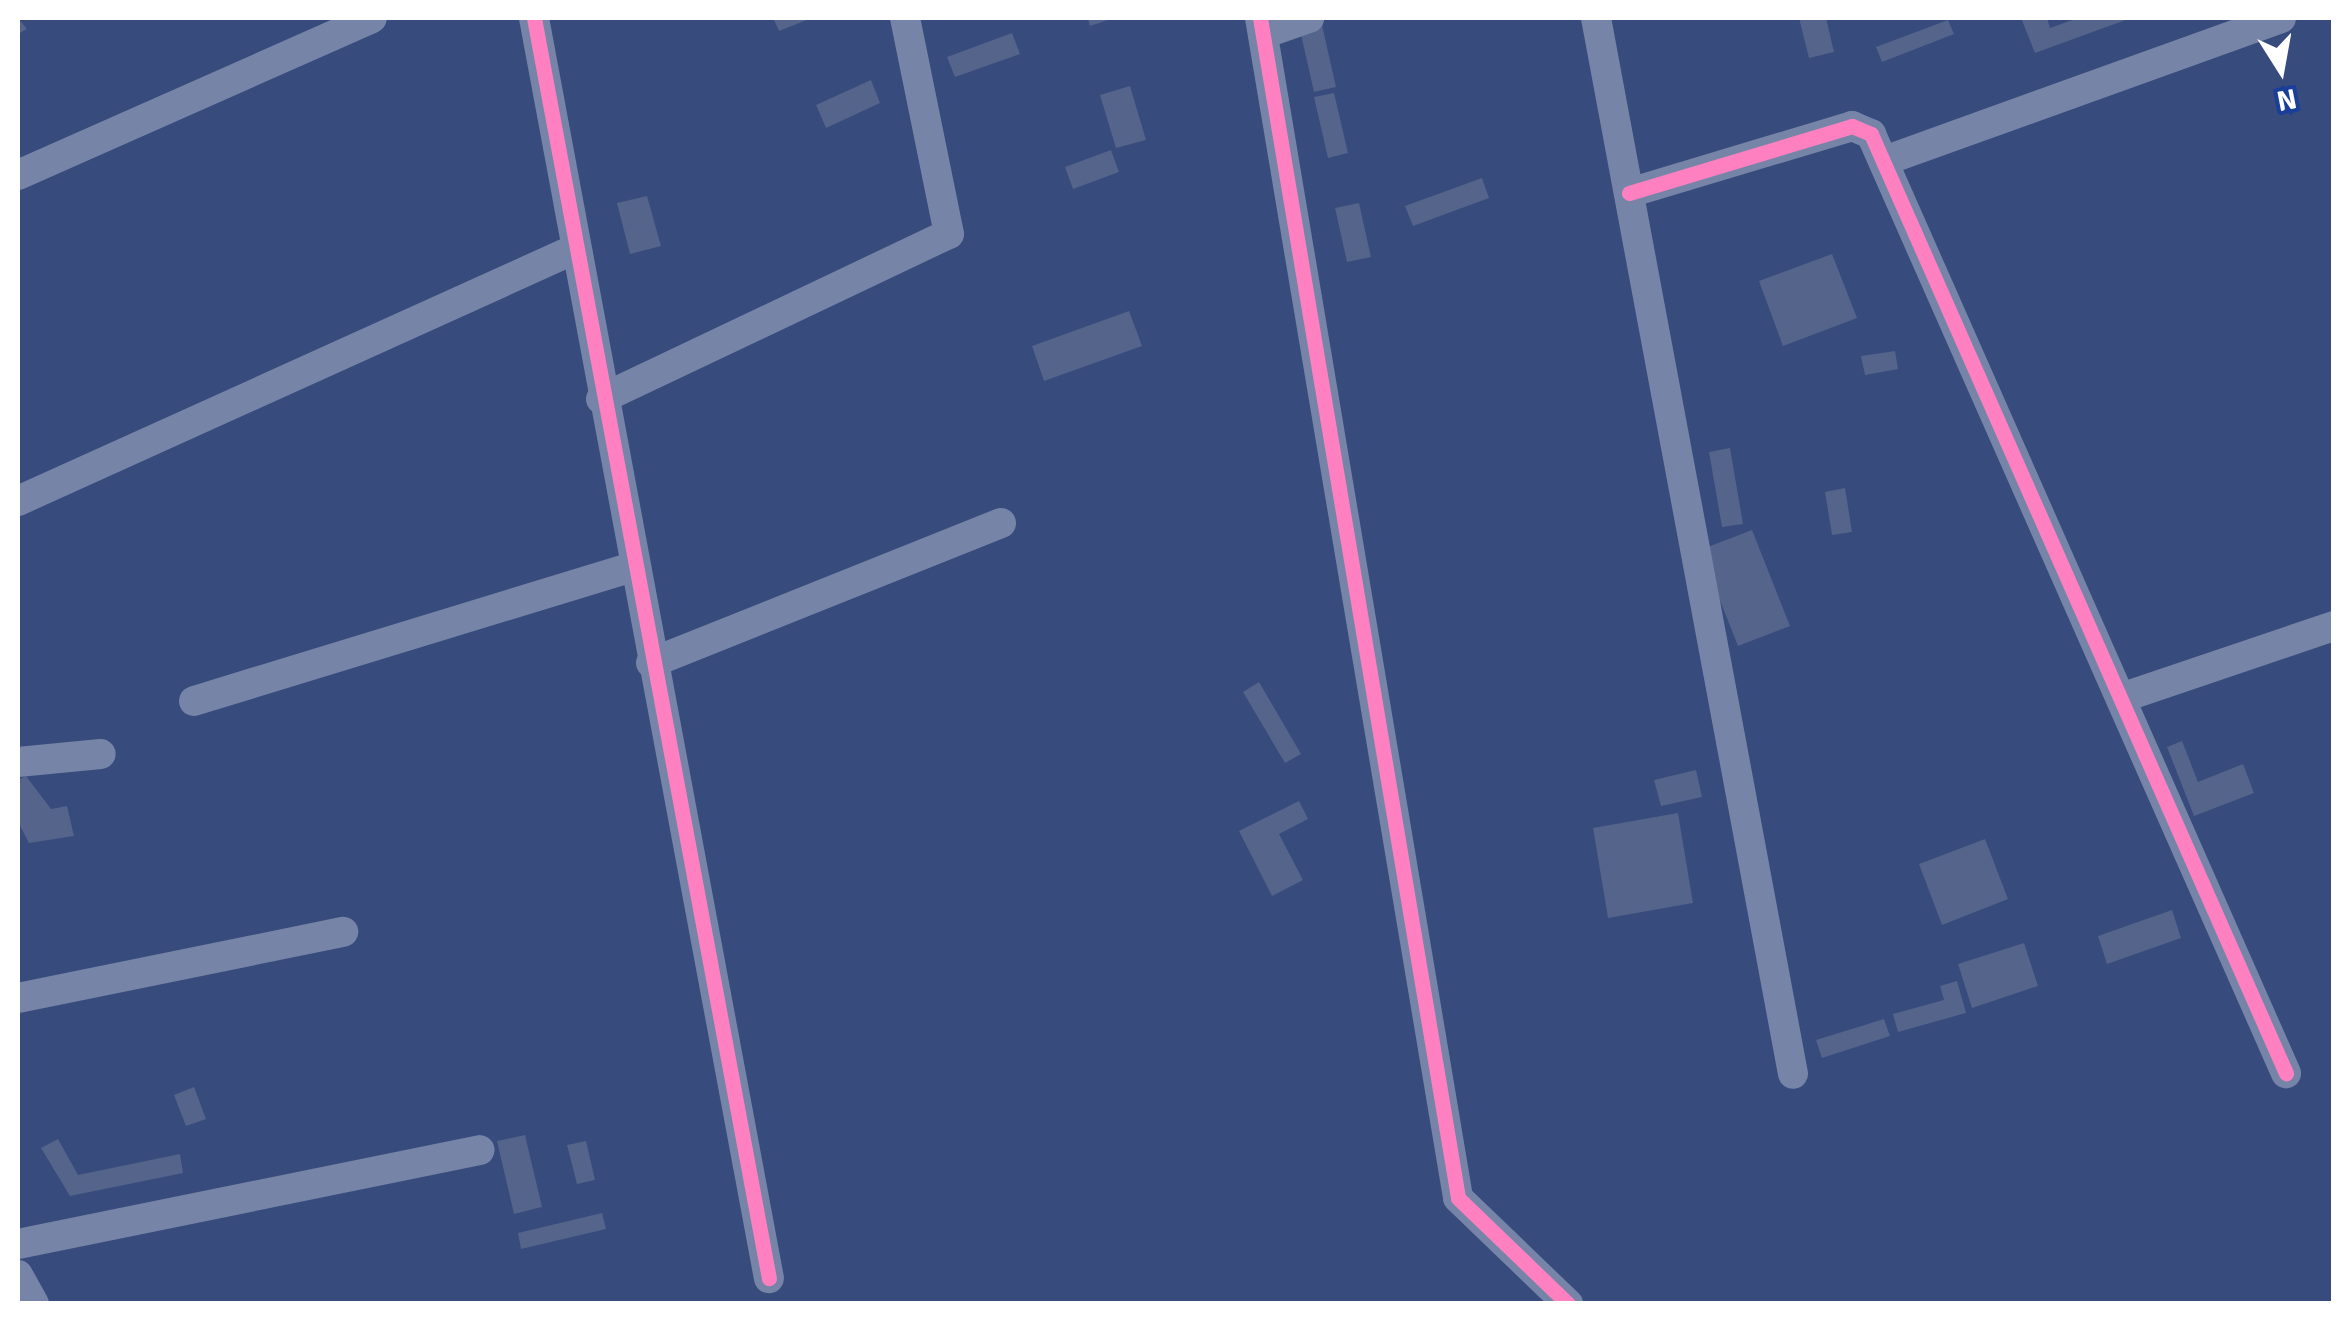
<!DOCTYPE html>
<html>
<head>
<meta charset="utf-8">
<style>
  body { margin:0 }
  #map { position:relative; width:2351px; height:1321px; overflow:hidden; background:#374b7c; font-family:Signika,sans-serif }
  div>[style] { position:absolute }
  .building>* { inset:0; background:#54648b }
  .minor>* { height:30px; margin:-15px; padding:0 15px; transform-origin:15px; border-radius:15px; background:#7684a7 }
  .cycleway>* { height:15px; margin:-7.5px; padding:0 7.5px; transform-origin:7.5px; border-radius:7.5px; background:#ff80c0 }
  span { translate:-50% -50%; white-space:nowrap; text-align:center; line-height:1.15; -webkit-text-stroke:10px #1a3f99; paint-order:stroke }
  .frame { position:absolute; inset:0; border:20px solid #fff; pointer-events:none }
  .north { position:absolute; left:2231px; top:20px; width:100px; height:100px; -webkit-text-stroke:8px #1a3f99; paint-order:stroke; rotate:169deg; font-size:28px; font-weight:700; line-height:40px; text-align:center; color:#fff }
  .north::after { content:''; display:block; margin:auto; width:35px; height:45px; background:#fff; clip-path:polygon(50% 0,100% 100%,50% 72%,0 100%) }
</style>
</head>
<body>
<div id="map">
  <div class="building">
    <i style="clip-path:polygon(18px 18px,27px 29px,18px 34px)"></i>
    <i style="clip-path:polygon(773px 18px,812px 18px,779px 31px)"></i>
    <i style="clip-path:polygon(1088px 18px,1114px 18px,1090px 26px)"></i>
    <i style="clip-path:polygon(1799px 18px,1826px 18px,1834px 52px,1809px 58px)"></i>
    <i style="clip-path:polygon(2021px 18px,2047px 18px,2050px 28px,2078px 18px,2131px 18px,2035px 53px)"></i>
    <i style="clip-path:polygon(1948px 20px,1954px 34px,1882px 62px,1876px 47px)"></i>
    <i style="clip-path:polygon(1322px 25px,1336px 87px,1314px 92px,1300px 30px)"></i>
    <i style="clip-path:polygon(1012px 33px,1020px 54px,955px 77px,947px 57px)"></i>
    <i style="clip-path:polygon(871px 80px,880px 103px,826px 128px,816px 105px)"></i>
    <i style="clip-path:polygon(1130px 86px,1146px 140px,1116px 148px,1100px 95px)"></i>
    <i style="clip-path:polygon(1334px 93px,1348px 153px,1328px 158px,1314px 97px)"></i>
    <i style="clip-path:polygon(1111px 150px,1119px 172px,1073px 189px,1065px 167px)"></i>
    <i style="clip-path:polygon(1482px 178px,1489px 198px,1413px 226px,1405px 206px)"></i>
    <i style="clip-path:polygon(647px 196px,661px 246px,630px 254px,617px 203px)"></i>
    <i style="clip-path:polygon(1359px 203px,1371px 257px,1347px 262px,1335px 208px)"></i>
    <i style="clip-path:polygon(1832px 254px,1857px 318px,1783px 346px,1759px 281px)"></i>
    <i style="clip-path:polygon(1129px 311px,1142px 346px,1044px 381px,1032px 346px)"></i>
    <i style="clip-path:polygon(1895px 351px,1898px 369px,1865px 375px,1861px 356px)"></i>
    <i style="clip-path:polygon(1730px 448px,1743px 524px,1722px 527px,1709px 452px)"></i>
    <i style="clip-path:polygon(1845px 488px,1852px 532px,1832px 535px,1825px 492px)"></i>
    <i style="clip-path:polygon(1752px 530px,1790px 626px,1738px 646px,1700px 550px)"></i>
    <i style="clip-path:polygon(1259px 682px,1301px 754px,1285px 763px,1243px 692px)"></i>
    <i style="clip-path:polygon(2182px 741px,2198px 782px,2243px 764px,2254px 793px,2194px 816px,2167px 747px)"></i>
    <i style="clip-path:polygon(1696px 770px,1702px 797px,1661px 806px,1654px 780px)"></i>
    <i style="clip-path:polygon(26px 776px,51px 809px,67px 806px,74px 836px,29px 843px,18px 822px,18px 780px)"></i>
    <i style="clip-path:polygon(1299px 801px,1308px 819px,1279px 834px,1303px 880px,1272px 896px,1239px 831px)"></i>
    <i style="clip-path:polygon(1678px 813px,1693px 903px,1608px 918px,1593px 828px)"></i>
    <i style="clip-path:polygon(1985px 839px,2008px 899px,1942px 925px,1919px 864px)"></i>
    <i style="clip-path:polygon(2172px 910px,2181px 938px,2107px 964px,2098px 936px)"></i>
    <i style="clip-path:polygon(2024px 943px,2038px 986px,1972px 1008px,1958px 964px)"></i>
    <i style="clip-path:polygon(1957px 981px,1966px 1013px,1898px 1032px,1893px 1014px,1944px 1000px,1940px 986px)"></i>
    <i style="clip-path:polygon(1884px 1019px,1890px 1036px,1822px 1058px,1816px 1040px)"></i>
    <i style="clip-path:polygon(194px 1087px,206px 1119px,186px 1126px,174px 1095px)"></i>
    <i style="clip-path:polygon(525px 1135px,542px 1207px,514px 1214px,497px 1141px)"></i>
    <i style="clip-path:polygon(58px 1139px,78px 1175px,180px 1154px,183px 1173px,70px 1196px,41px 1148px)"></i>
    <i style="clip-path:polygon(586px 1141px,595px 1180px,577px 1184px,567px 1145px)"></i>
    <i style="clip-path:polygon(602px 1213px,606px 1229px,521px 1249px,518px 1233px)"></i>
  </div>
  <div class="minor">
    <i style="left:534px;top:18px;width:1282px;rotate:79.44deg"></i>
    <i style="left:1260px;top:18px;width:1196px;rotate:80.47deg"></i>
    <i style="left:1458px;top:1198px;width:153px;rotate:43.9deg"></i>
    <i style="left:1596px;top:18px;width:1074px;rotate:79.43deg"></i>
    <i style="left:1263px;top:34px;width:49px;rotate:-19.2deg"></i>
    <i style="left:1884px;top:161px;width:422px;rotate:-19.8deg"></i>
    <i style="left:18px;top:175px;width:387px;rotate:-23.9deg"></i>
    <i style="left:1629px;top:193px;width:233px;rotate:-16.7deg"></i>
    <i style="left:1852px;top:126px;width:21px;rotate:23deg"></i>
    <i style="left:1871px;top:134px;width:1027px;rotate:66.16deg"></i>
    <i style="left:601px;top:399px;width:385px;rotate:-25.4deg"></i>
    <i style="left:949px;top:234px;width:220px;rotate:-101.5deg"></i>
    <i style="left:18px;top:501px;width:611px;rotate:-24.34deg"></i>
    <i style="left:651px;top:663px;width:377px;rotate:-21.8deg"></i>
    <i style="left:2121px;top:698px;width:225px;rotate:-18.7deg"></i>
    <i style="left:194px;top:701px;width:459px;rotate:-17deg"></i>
    <i style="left:18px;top:762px;width:83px;rotate:-5.5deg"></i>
    <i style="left:18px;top:998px;width:332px;rotate:-11.5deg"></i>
    <i style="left:18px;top:1244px;width:471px;rotate:-11.5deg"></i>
    <i style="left:18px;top:1275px;width:33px;rotate:61deg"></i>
  </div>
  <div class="cycleway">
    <i style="left:534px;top:18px;width:1282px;rotate:79.44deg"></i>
    <i style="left:1260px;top:18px;width:1196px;rotate:80.47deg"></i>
    <i style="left:1458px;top:1198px;width:153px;rotate:43.9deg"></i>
    <i style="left:1629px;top:193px;width:233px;rotate:-16.7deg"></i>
    <i style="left:1852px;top:126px;width:21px;rotate:23deg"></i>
    <i style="left:1871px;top:134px;width:1027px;rotate:66.16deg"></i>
  </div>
  <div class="frame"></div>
  <div class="north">N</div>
</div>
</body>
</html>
